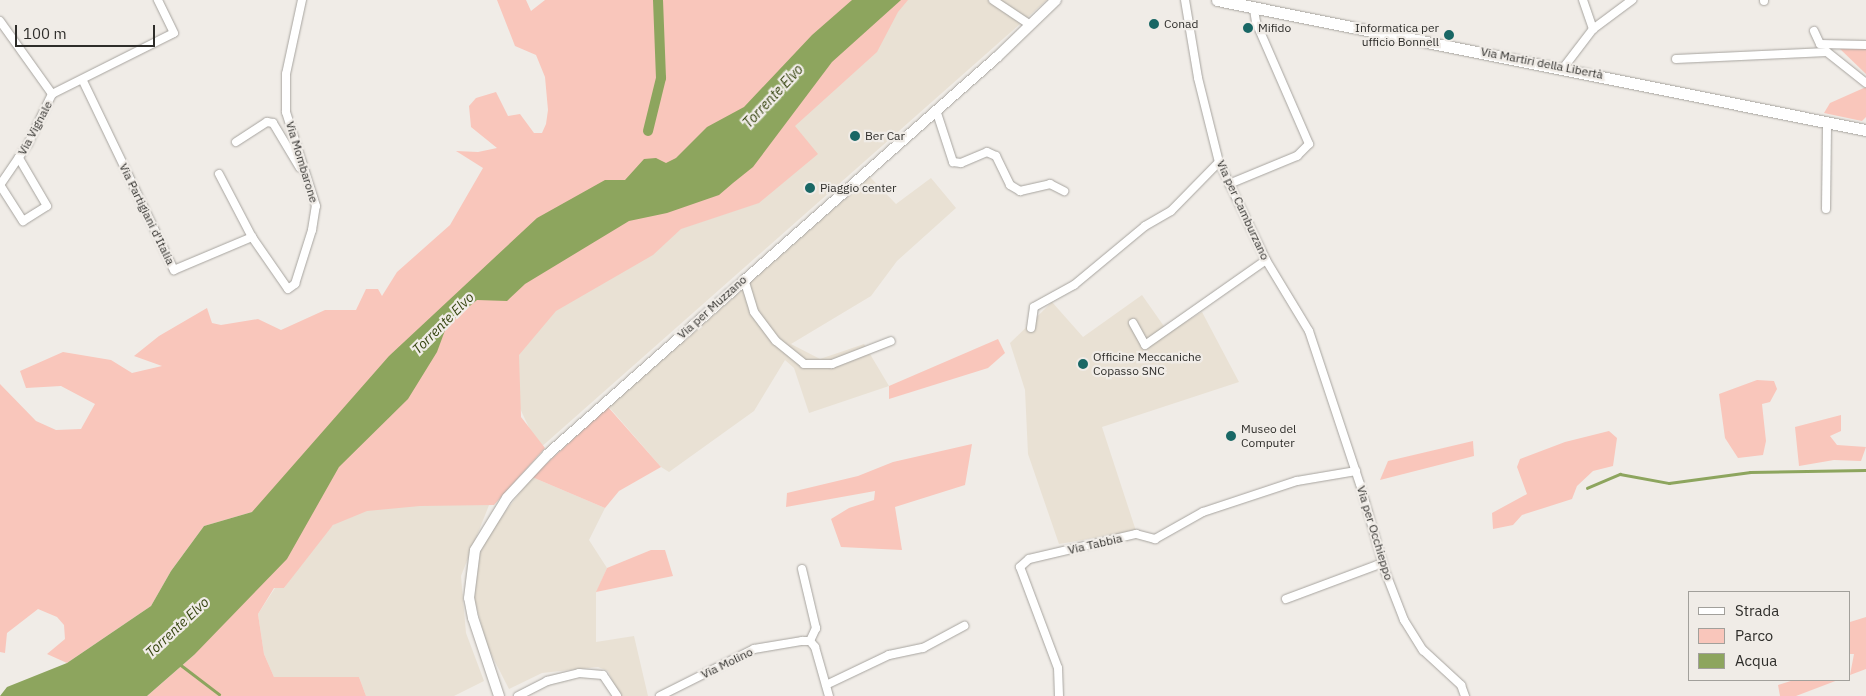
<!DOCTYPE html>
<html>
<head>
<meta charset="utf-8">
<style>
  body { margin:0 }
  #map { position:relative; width:1866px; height:696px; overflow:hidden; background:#f0ece7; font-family:"IBM Plex Sans",sans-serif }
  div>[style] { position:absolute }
  .built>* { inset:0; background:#e9e1d4 }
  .green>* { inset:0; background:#f9c6bb }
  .water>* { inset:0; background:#8da55e }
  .stream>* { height:2.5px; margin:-1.25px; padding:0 1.25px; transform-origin:1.25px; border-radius:1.25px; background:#8da55e }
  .canal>* { height:10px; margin:-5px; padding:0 5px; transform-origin:5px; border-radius:5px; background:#8da55e }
  .roads { filter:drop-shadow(0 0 1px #a7a49f) drop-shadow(0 0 1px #a7a49f) }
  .minor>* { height:8px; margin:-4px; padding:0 4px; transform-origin:4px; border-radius:4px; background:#fff }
  .tertiary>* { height:10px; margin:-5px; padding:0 5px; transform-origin:5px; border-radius:5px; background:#fff }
  .secondary>* { height:11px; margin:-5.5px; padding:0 5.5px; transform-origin:5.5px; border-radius:5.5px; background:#fff }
  .dots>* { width:14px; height:14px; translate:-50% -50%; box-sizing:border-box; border:2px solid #f0ece7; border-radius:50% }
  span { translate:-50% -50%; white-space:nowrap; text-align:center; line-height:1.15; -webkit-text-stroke:4.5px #f0ece7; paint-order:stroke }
  .poi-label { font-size:12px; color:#2e2d2a }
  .left { translate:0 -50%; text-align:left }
  .right { translate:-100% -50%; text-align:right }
  .street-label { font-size:12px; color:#2e2d2a }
  .water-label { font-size:14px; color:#374611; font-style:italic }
  .legend { position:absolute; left:1688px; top:591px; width:162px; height:90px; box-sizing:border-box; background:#f0ece7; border:1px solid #a2a09b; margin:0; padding:6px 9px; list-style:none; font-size:15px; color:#2e2d2a }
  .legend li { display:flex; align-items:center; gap:10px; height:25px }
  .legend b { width:25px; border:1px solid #a2a09b }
  .scale { position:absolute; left:15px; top:25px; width:140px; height:22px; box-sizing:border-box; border:2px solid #2e2d2a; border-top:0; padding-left:6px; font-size:15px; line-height:18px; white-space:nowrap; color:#2e2d2a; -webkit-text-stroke:4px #f0ece7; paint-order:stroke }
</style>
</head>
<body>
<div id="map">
  <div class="built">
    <i style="clip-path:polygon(901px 0,1047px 0,539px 449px,517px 402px,509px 345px)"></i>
    <i style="clip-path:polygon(870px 177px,896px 204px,931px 178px,956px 208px,897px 261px,871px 296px,791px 344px,820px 359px,864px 344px,889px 386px,809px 413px,794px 368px,785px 360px,754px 411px,669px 472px,661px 467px,609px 407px)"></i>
    <i style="clip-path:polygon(1142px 295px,1168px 332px,1202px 312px,1239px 382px,1102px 427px,1136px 531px,1059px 544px,1028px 454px,1025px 390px,1010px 343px,1052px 302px,1083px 337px)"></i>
    <i style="clip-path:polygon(532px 477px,605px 508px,589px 540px,607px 568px,596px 593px,596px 642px,634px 636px,648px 696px,619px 696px,608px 671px,598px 667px,542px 673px,509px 689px,488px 648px,474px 598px,480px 553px,489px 533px)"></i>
    <i style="clip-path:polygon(491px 500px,461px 576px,466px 633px,484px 681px,454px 696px,366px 696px,359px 677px,274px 677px,264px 654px,258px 614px,275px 588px,284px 588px,323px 535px,352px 507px)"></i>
  </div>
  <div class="green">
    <i style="clip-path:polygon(497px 0,526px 0,531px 11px,545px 0,657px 0,658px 28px,661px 26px,661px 0,908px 0,898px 12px,877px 52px,795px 126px,818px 154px,759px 203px,681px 229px,653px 255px,556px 311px,519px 355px,521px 417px,545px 448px,494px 505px,420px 506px,367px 511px,333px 525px,284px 588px,274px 588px,258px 614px,264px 654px,274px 677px,359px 677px,366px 696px,147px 696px,194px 655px,252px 512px,204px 526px,171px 571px,151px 606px,67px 663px,47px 654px,65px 639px,64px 625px,57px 617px,38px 609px,7px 633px,5px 653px,0 652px,0 384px,36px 421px,56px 430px,81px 429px,95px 404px,61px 386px,26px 388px,20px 371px,63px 352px,111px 360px,132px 373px,162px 366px,134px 356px,159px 336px,207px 308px,212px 323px,221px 325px,258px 319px,281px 330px,325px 310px,356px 310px,366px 289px,378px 289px,382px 296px,397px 272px,450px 225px,483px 168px,456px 151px,478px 152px,497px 148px,471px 127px,469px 106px,476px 98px,496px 92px,508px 116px,520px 114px,534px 133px,542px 133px,546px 124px,548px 110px,545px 77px,536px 55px,515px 46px)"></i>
    <i style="clip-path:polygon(1838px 47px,1866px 47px,1866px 74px)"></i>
    <i style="clip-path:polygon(1866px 87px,1866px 117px,1862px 121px,1824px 113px,1830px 103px)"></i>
    <i style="clip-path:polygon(998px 339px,1005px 353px,988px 368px,889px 399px,889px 386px)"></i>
    <i style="clip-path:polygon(1757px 380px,1774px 381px,1777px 389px,1770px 402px,1762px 404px,1766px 441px,1763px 455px,1738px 458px,1725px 438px,1719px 394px)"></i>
    <i style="clip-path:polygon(608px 407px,661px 467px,619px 491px,605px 508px,532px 477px)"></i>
    <i style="clip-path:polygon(1841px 415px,1841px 431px,1830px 436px,1837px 445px,1866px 447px,1861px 461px,1834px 460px,1799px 466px,1795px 427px)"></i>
    <i style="clip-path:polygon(1609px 431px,1617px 438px,1613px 466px,1593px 471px,1577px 486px,1572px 499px,1522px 515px,1513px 525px,1493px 529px,1492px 513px,1527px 494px,1517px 467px,1520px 459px,1565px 442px)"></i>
    <i style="clip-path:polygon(1473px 441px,1474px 456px,1380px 480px,1388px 461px)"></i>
    <i style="clip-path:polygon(972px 444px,965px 485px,895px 507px,902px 550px,841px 547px,831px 519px,849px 508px,874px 500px,875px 491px,786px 507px,787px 493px,858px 476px,893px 462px)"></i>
    <i style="clip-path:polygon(651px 550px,665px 550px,673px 576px,596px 592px,607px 568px)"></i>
    <i style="clip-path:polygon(1866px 617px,1866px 669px,1850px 675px,1854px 654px,1850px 654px,1850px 622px)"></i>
    <i style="clip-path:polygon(1794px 680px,1838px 680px,1796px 696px,1780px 696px,1778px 685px)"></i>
  </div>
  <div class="water">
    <i style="clip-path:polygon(852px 0,901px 0,832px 62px,753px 167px,733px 183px,719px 195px,667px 213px,629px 221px,525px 284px,507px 301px,477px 300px,447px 325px,437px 352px,408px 399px,339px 467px,287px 559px,194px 655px,147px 696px,0 696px,7px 687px,67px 663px,151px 606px,171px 571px,204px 526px,252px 512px,389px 356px,537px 218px,605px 180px,625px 180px,644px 159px,656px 158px,666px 163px,676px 158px,707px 127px,744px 107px,812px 35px)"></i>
  </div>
  <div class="stream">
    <i style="left:1587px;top:488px;width:36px;rotate:-23deg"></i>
    <i style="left:1620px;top:474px;width:50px;rotate:10.4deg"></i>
    <i style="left:1669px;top:483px;width:82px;rotate:-7.7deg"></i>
    <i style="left:1750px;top:472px;width:116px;rotate:-1deg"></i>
    <i style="left:181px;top:665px;width:48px;rotate:37.3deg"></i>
  </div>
  <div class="canal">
    <i style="left:648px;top:131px;width:55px;rotate:-76.2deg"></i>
    <i style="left:661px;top:78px;width:78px;rotate:-92.2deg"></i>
  </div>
  <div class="roads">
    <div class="minor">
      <i style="left:993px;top:0;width:43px;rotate:33.7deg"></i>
      <i style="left:1185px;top:0;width:79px;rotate:80.5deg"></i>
      <i style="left:1198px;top:78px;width:87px;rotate:76deg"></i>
      <i style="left:1219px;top:162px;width:109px;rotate:64.4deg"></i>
      <i style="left:1266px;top:260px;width:83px;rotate:58.8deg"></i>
      <i style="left:1309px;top:331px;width:161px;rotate:71.6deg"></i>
      <i style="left:1360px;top:484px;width:91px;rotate:74deg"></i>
      <i style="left:1385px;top:571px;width:53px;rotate:68.8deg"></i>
      <i style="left:1404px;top:620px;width:36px;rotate:58deg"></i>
      <i style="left:1423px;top:650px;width:52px;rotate:42.6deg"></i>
      <i style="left:1461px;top:685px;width:12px;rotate:70deg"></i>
      <i style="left:1583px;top:0;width:31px;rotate:71deg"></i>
      <i style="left:1764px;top:0;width:1px;rotate:90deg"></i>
      <i style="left:0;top:21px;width:90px;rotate:54.5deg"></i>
      <i style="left:1814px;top:31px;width:14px;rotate:65deg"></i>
      <i style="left:1820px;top:44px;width:46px;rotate:1.2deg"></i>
      <i style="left:1676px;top:59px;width:151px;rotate:-2.7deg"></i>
      <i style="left:1827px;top:52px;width:50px;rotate:38.5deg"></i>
      <i style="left:1564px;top:67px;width:48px;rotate:-52.7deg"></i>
      <i style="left:1593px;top:29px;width:49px;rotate:-36.6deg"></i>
      <i style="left:83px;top:81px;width:210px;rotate:64.3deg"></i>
      <i style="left:174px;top:270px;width:85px;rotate:-22.9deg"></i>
      <i style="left:52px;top:94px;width:136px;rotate:-26.6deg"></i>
      <i style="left:174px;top:33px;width:37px;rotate:-116deg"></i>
      <i style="left:936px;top:110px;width:55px;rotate:71.9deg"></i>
      <i style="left:953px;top:162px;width:8px;rotate:7deg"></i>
      <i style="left:961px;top:163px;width:28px;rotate:-23deg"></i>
      <i style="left:987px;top:152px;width:10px;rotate:24deg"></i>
      <i style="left:996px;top:156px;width:32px;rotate:64deg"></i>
      <i style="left:1010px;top:185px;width:12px;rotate:31deg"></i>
      <i style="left:1020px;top:191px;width:31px;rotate:-13deg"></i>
      <i style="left:1050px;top:184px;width:16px;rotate:27deg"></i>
      <i style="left:236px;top:142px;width:37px;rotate:-33deg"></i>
      <i style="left:267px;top:122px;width:6px;rotate:9deg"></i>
      <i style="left:273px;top:123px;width:52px;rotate:59deg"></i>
      <i style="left:219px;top:174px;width:71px;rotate:62.4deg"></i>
      <i style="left:252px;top:237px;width:63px;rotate:55.3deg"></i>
      <i style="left:288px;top:289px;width:9px;rotate:-36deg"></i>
      <i style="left:295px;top:284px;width:57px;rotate:-72.5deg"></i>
      <i style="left:312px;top:230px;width:24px;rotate:-81deg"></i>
      <i style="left:316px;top:206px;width:99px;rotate:-107.7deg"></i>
      <i style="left:286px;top:112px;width:38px;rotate:-90deg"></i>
      <i style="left:286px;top:74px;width:76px;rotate:-77.8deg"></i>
      <i style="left:1229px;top:184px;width:74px;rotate:-22.4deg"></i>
      <i style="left:1297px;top:156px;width:17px;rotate:-45deg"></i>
      <i style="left:1309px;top:144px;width:133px;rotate:-113.5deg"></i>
      <i style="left:1256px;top:22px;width:13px;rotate:-99deg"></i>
      <i style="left:0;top:185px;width:43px;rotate:57.4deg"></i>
      <i style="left:23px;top:221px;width:28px;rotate:-32deg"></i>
      <i style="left:47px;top:206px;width:56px;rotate:-120.3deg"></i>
      <i style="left:0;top:185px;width:50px;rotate:-55.7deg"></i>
      <i style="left:28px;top:144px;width:55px;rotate:-64.4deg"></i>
      <i style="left:1826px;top:209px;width:85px;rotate:-89.3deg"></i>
      <i style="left:744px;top:279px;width:34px;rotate:73deg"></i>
      <i style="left:754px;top:312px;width:36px;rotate:53deg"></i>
      <i style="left:776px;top:341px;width:36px;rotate:39deg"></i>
      <i style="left:804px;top:364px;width:28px"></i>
      <i style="left:832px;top:364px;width:63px;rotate:-21.3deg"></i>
      <i style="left:1133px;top:323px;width:25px;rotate:61deg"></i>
      <i style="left:1145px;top:345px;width:148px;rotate:-35.1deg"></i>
      <i style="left:1031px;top:328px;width:21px;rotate:-82deg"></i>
      <i style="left:1034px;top:307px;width:46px;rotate:-28.8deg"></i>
      <i style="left:1074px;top:285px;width:92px;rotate:-39.7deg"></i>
      <i style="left:1145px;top:226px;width:30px;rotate:-30deg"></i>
      <i style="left:1171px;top:211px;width:69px;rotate:-45.6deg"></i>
      <i style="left:802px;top:569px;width:61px;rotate:76.7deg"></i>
      <i style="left:816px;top:628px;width:14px;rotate:115deg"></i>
      <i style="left:1286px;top:599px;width:103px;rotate:-20.4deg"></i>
      <i style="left:826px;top:685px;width:70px;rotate:-25.5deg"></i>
      <i style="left:889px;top:655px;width:35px;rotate:-12deg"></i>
      <i style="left:923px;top:648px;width:47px;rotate:-28.2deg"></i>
      <i style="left:518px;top:696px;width:33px;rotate:-27deg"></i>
      <i style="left:547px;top:681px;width:33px;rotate:-14deg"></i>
      <i style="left:579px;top:673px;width:24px;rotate:5deg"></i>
      <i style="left:603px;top:675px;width:25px;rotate:56deg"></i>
      <i style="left:660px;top:696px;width:105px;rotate:-26.6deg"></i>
      <i style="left:754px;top:649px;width:49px;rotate:-9.5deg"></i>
      <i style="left:802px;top:641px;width:8px"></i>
      <i style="left:810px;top:641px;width:8px;rotate:50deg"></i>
      <i style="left:815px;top:647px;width:51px;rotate:74.1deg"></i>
      <i style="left:1059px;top:696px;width:28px;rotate:-92deg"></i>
      <i style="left:1058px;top:668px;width:108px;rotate:-110.6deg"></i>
      <i style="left:1020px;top:567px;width:12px;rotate:-42deg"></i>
      <i style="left:1029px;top:559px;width:110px;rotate:-13.2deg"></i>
      <i style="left:1136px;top:534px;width:20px;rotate:15deg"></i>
      <i style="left:1155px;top:539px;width:55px;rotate:-29.4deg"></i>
      <i style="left:1203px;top:512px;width:99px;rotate:-18.3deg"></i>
      <i style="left:1297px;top:481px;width:60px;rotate:-9.6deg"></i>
    </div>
    <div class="tertiary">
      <i style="left:499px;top:696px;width:82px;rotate:-108.4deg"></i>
      <i style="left:473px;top:618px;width:20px;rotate:-101deg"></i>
      <i style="left:469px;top:598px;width:48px;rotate:-82.9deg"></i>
      <i style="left:475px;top:550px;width:61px;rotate:-58.4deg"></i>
      <i style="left:507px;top:498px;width:60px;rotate:-47deg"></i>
      <i style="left:548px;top:454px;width:599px;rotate:-41.48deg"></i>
      <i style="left:997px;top:57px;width:82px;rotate:-44deg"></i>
    </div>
    <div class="secondary">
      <i style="left:1217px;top:0;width:662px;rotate:11.33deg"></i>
    </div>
  </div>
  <div class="dots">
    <i style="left:1154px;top:24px;background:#196765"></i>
    <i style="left:1248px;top:28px;background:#196765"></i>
    <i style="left:1449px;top:35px;background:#196765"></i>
    <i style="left:855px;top:136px;background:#196765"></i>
    <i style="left:810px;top:188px;background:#196765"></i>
    <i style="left:1083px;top:364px;background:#196765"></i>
    <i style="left:1231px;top:436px;background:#196765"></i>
  </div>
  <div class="poi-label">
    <span class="left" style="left:1164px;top:24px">Conad</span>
    <span class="left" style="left:1258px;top:28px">Mifido</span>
    <span class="right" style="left:1439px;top:35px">Informatica per<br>ufficio Bonnell</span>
    <span class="left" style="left:865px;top:136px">Ber Car</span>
    <span class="left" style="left:820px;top:188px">Piaggio center</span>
    <span class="left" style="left:1093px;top:364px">Officine Meccaniche<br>Copasso SNC</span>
    <span class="left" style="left:1241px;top:436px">Museo del<br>Computer</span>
  </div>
  <div class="street-label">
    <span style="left:1542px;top:63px;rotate:11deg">Via Martiri della Libertà</span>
    <span style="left:35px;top:128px;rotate:-62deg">Via Vignale</span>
    <span style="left:302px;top:162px;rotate:73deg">Via Mombarone</span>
    <span style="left:1243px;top:210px;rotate:65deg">Via per Camburzano</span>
    <span style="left:147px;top:214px;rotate:64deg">Via Partigiani d'Italia</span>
    <span style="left:712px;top:307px;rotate:-42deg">Via per Muzzano</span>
    <span style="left:1375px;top:533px;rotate:73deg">Via per Occhieppo</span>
    <span style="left:1095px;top:544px;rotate:-13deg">Via Tabbia</span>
    <span style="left:727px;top:663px;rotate:-26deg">Via Molino</span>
  </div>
  <div class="water-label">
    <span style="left:773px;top:96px;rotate:-47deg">Torrente Elvo</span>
    <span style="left:443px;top:323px;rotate:-45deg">Torrente Elvo</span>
    <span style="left:177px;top:627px;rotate:-43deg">Torrente Elvo</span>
  </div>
  <ul class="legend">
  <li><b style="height:6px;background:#fff"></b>Strada</li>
  <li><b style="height:14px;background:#f9c6bb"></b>Parco</li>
  <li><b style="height:14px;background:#8da55e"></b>Acqua</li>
  </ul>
  <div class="scale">100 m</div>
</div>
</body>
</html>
